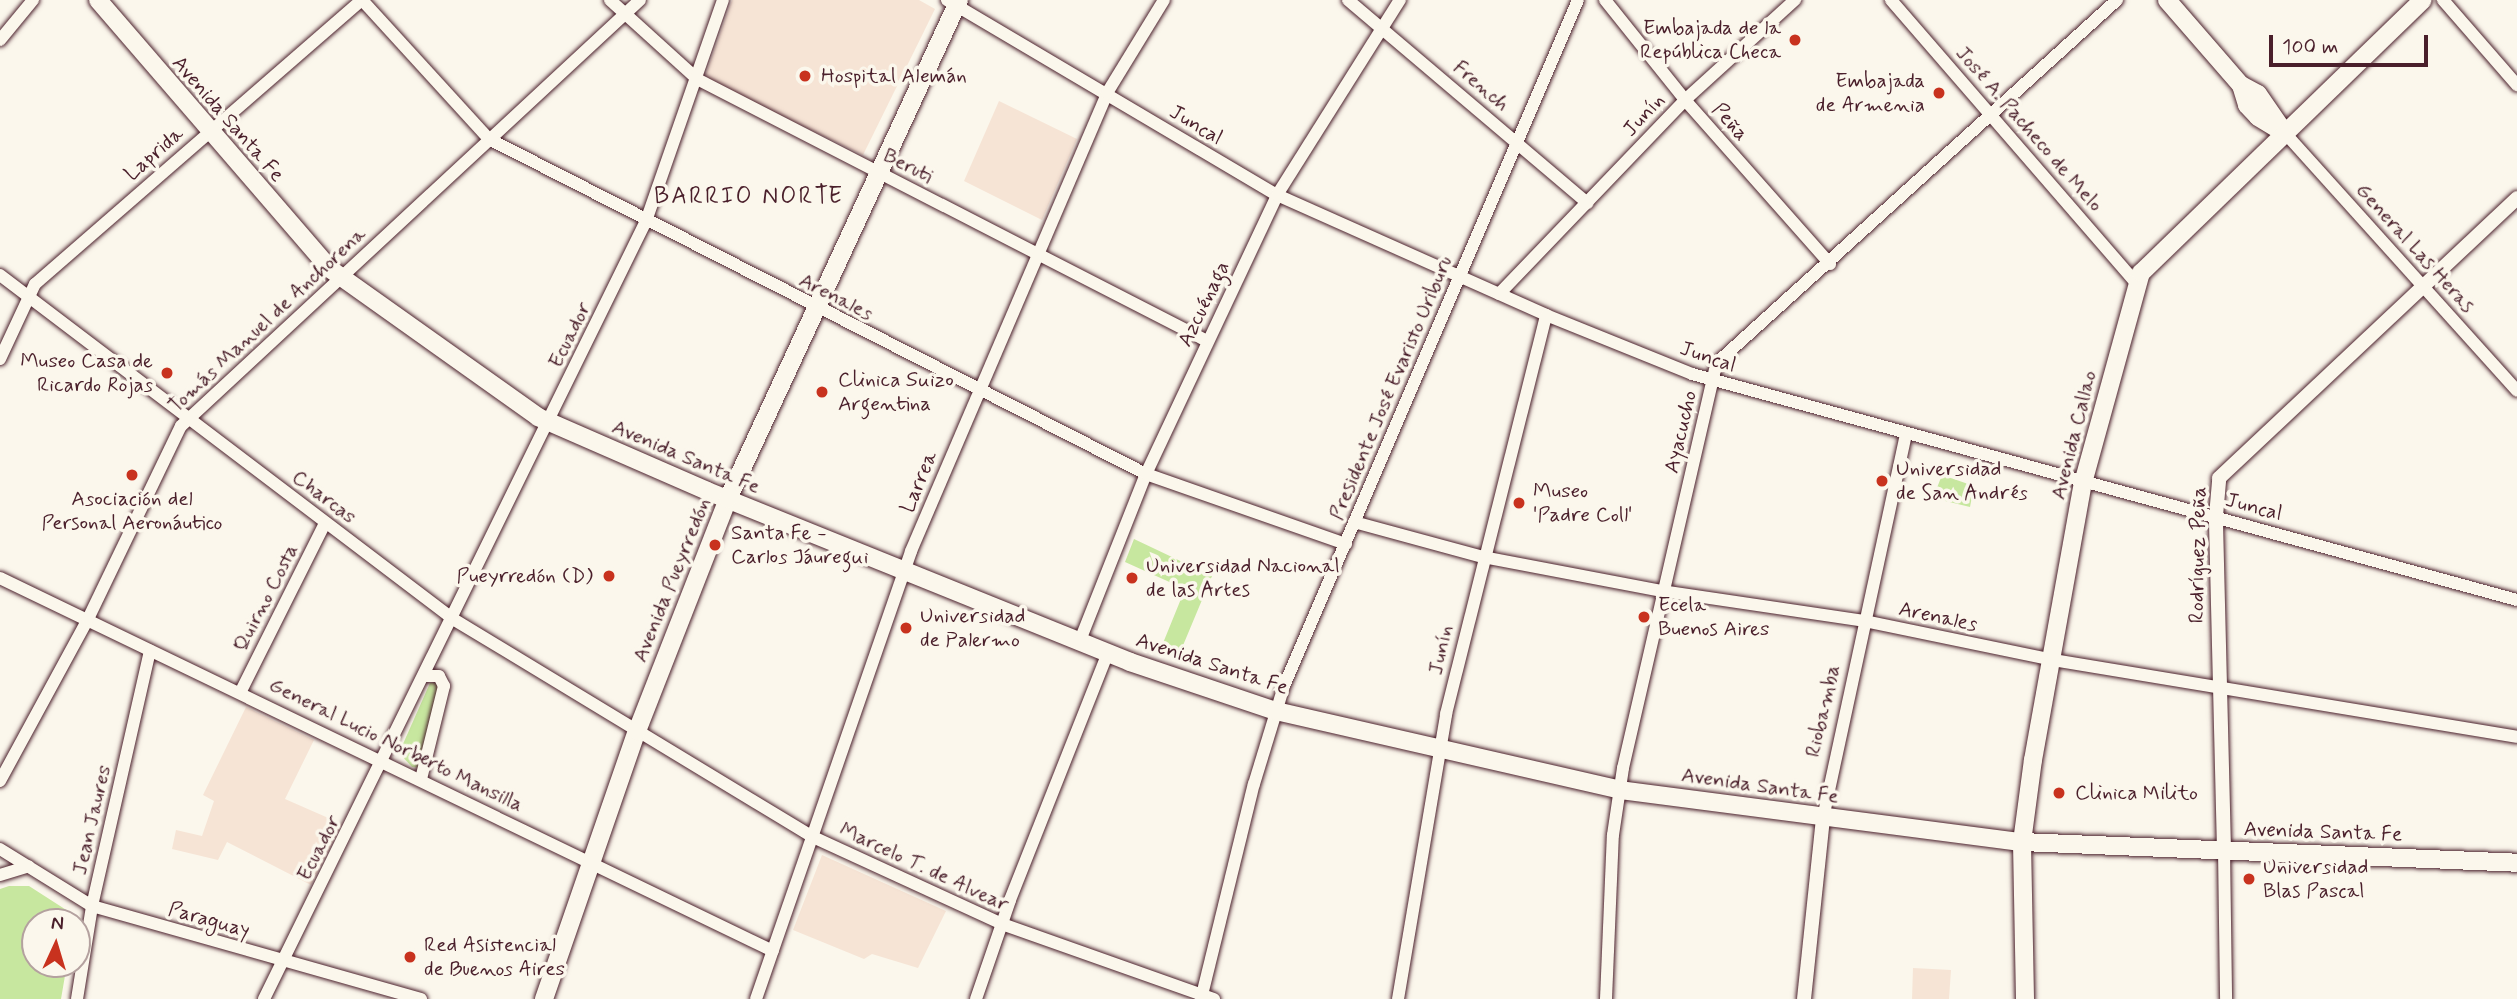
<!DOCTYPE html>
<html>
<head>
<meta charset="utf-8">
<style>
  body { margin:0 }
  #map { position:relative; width:2517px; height:999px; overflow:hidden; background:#fbf7ec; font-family:Mynerve,sans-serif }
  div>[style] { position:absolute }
  .built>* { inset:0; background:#f6e4d5 }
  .green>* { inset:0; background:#c7e79f }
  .roads { filter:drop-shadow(0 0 2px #4a1f2b) drop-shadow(0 0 2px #4a1f2b) }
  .minor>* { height:12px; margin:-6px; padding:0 6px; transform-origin:6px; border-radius:6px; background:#fbf7ec }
  .tertiary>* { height:14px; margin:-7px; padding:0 7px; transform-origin:7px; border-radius:7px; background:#fbf7ec }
  .secondary>* { height:18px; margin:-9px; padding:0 9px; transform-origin:9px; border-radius:9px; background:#fbf7ec }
  .dots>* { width:19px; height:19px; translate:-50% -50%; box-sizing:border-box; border:4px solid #fbf7ec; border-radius:50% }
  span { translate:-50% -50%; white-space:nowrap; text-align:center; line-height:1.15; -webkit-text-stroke:7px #fbf7ec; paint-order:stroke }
  .poi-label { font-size:21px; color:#4a1f2b }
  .right { translate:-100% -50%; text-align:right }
  .left { translate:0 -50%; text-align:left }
  .street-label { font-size:21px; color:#4a1f2b }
  .quarter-label { font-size:24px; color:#4a1f2b; letter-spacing:2px }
  .north { position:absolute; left:21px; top:908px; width:70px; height:70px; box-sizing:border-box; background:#fbf7ec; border:2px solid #b4a19f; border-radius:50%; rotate:4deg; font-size:19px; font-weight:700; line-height:28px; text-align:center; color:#4a1f2b }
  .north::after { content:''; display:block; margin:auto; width:24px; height:32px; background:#c8321e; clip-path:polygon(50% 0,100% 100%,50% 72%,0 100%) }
  .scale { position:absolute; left:2269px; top:35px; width:159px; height:32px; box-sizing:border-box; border:4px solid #4a1f2b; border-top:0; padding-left:9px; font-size:21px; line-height:24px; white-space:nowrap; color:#4a1f2b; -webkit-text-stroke:5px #fbf7ec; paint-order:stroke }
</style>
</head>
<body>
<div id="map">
  <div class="built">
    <i style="clip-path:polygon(732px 0,919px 0,935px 9px,863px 155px,709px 81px,706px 74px)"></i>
    <i style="clip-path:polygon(999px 101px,1077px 139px,1042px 220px,964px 181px)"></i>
    <i style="clip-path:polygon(246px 707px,314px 740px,285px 799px,342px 824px,311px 885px,227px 842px,218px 860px,172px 849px,176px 830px,202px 836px,214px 801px,203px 795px)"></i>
    <i style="clip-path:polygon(822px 855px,946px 911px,918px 968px,872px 954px,864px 959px,793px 930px)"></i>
    <i style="clip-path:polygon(1913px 968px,1951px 970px,1949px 999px,1912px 999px)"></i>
  </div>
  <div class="green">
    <i style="clip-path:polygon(1942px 475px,1974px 486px,1970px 507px,1933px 498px)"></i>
    <i style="clip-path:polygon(1134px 539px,1212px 576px,1179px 655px,1161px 648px,1185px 589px,1125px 562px)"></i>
    <i style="clip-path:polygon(436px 682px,440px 685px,422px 768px,412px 767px,399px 753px,430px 683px)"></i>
    <i style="clip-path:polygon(9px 886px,29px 886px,71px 913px,74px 922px,35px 922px,35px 964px,67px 964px,61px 999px,0 999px,0 889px)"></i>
  </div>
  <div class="roads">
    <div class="minor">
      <i style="left:610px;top:0;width:118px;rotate:42.2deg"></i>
      <i style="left:697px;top:79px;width:573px;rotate:27.19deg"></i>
      <i style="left:947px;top:0;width:383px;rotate:30.6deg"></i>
      <i style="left:1277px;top:195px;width:295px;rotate:24deg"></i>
      <i style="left:1546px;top:315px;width:157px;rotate:22deg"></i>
      <i style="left:1692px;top:374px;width:855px;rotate:15.32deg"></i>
      <i style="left:1348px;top:0;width:314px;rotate:40.3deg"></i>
      <i style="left:1605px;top:0;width:128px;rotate:51.3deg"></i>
      <i style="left:1685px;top:100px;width:219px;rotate:48.5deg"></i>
      <i style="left:1891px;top:0;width:376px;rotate:49.1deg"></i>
      <i style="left:2443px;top:0;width:113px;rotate:49deg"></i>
      <i style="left:0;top:40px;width:52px;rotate:-50.5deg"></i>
      <i style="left:2284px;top:132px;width:348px;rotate:48deg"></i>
      <i style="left:0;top:275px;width:569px;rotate:37.21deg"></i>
      <i style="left:453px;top:619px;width:421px;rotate:31.2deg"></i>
      <i style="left:813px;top:837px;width:208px;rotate:24.7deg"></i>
      <i style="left:1002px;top:924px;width:225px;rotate:19.5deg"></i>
      <i style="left:1499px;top:294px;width:269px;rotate:-46.2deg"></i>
      <i style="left:1685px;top:100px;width:149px;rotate:-42.3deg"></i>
      <i style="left:0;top:359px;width:83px;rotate:-65deg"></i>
      <i style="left:35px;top:284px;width:433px;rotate:-41deg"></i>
      <i style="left:362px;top:0;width:188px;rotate:47.6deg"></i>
      <i style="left:489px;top:139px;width:737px;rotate:27.02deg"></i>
      <i style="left:1146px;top:474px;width:212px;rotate:19.3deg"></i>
      <i style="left:1354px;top:522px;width:134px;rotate:15.2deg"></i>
      <i style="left:1483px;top:557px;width:182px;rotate:10.8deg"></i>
      <i style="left:1662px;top:591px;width:205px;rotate:8.4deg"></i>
      <i style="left:1865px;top:621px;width:192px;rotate:11.7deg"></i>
      <i style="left:2053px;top:660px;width:470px;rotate:9.4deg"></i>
      <i style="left:0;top:578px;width:858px;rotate:25.76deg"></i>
      <i style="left:1079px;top:643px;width:182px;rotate:-68.4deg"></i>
      <i style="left:1146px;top:474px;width:308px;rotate:-64.8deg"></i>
      <i style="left:1277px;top:195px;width:231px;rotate:-57.8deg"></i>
      <i style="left:241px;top:691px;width:188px;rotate:-63.4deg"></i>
      <i style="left:421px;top:779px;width:96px;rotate:-76.1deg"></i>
      <i style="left:444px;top:686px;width:11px;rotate:-117deg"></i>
      <i style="left:439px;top:676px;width:13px;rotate:180deg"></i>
      <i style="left:0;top:781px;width:184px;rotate:-61.5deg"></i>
      <i style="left:88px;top:619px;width:214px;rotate:-64.3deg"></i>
      <i style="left:181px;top:426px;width:626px;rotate:-42.86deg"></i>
      <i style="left:1823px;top:818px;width:392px;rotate:-77.8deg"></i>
      <i style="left:0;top:849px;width:108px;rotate:31.8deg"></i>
      <i style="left:92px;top:906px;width:342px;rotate:15.8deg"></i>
      <i style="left:2224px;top:850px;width:149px;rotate:89.2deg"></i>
      <i style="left:0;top:875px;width:30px;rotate:-17deg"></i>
      <i style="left:77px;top:999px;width:94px;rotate:-80.8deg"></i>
      <i style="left:92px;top:906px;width:262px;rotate:-77.2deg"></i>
      <i style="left:264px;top:999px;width:867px;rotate:-63.85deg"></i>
      <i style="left:646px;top:221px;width:234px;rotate:-70.8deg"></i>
      <i style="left:756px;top:999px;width:474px;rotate:-70.9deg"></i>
      <i style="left:911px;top:551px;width:498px;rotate:-66.8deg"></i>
      <i style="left:1107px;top:93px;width:109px;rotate:-58.5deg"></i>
      <i style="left:976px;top:999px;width:105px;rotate:-71deg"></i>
      <i style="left:1010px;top:900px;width:266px;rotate:-68.4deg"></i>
      <i style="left:1201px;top:999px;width:221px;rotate:-76.2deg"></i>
      <i style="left:1254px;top:784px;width:102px;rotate:-73deg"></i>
      <i style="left:1284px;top:686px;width:746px;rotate:-66.8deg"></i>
      <i style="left:1398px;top:999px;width:289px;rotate:-80.4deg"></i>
      <i style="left:1446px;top:714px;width:411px;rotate:-75.9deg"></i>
      <i style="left:1606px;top:999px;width:164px;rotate:-87.6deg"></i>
      <i style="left:1613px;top:835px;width:68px;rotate:-81.5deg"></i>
      <i style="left:1623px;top:768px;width:408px;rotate:-77deg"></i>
      <i style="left:1715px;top:370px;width:11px;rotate:-63deg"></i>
      <i style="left:1720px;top:360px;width:536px;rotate:-42.2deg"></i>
    </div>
    <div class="tertiary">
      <i style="left:2224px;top:850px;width:334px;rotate:-91.4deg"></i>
      <i style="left:2216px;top:516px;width:38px;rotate:-85deg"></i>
      <i style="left:2219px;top:478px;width:409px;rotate:-43.2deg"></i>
      <i style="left:1804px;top:999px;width:182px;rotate:-84deg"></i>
    </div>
    <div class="secondary">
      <i style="left:98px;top:0;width:355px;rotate:49.2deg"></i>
      <i style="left:330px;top:269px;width:255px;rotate:35.4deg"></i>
      <i style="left:538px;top:417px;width:184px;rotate:23.6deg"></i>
      <i style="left:707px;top:491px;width:456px;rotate:22deg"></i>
      <i style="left:1130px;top:662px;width:154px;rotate:18.6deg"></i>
      <i style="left:1276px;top:711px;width:353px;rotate:12.9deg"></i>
      <i style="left:1620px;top:790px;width:405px;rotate:7.4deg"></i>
      <i style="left:2022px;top:842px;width:495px;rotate:2.4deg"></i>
      <i style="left:2167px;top:0;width:113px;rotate:49deg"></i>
      <i style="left:2241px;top:85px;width:19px;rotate:28deg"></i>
      <i style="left:2258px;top:94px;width:46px;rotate:55.6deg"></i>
      <i style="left:2241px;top:85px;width:21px;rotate:73deg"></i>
      <i style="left:2247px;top:105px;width:16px;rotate:47deg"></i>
      <i style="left:2258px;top:117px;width:29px;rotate:31deg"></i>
      <i style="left:544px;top:999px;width:284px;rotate:-70.9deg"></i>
      <i style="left:637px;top:731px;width:249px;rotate:-68.6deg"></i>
      <i style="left:728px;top:499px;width:550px;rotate:-65.16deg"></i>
      <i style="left:2025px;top:999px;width:157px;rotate:-91.1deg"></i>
      <i style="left:2022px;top:842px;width:83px;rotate:-82.4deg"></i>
      <i style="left:2033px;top:760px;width:281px;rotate:-79.8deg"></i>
      <i style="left:2083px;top:483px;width:218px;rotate:-74.6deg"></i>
      <i style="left:2141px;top:273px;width:392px;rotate:-44.1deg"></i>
    </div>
  </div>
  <div class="dots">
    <i style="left:1795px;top:40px;background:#c8321e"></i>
    <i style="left:805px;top:76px;background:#c8321e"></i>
    <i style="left:1939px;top:93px;background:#c8321e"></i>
    <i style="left:167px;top:373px;background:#c8321e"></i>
    <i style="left:822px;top:392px;background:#c8321e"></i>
    <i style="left:132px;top:475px;background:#c8321e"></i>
    <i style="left:1882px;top:481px;background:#c8321e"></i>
    <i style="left:1519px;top:503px;background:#c8321e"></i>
    <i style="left:715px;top:545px;background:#c8321e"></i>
    <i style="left:609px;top:576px;background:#c8321e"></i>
    <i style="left:1132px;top:578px;background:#c8321e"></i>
    <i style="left:1644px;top:617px;background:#c8321e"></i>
    <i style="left:906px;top:628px;background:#c8321e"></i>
    <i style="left:2059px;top:793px;background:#c8321e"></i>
    <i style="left:2249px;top:879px;background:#c8321e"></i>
    <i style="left:410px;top:957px;background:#c8321e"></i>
  </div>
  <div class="poi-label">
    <span class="right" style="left:1781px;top:40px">Embajada de la<br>República Checa</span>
    <span class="left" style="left:821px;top:76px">Hospital Alemán</span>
    <span class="right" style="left:1925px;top:93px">Embajada<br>de Armenia</span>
    <span class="right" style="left:153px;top:373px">Museo Casa de<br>Ricardo Rojas</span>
    <span class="left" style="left:838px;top:392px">Clinica Suizo<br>Argentina</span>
    <span class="left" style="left:1896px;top:481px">Universidad<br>de San Andrés</span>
    <span class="left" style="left:1533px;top:503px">Museo<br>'Padre Coll'</span>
    <span style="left:132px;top:511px">Asociación del<br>Personal Aeronáutico</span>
    <span class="left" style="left:731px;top:545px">Santa Fe -<br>Carlos Jáuregui</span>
    <span class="left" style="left:1146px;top:578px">Universidad Nacional<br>de las Artes</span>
    <span class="right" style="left:593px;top:576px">Pueyrredón (D)</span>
    <span class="left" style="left:1658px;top:617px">Ecela<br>Buenos Aires</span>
    <span class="left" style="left:920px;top:628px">Universidad<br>de Palermo</span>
    <span class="left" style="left:2075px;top:793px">Clinica Milito</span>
    <span class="left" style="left:2263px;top:879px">Universidad<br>Blas Pascal</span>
    <span class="left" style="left:424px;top:957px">Red Asistencial<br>de Buenos Aires</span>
  </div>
  <div class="street-label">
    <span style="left:1481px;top:86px;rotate:40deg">French</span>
    <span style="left:1644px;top:115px;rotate:-47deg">Junín</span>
    <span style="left:228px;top:119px;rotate:49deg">Avenida Santa Fe</span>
    <span style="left:1730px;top:122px;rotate:48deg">Peña</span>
    <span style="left:1196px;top:125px;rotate:31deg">Juncal</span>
    <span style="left:2029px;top:129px;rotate:49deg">José A. Pacheco de Melo</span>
    <span style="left:154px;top:154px;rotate:-41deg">Laprida</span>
    <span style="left:908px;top:166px;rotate:27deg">Beruti</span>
    <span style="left:2415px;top:248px;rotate:48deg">General Las Heras</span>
    <span style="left:836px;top:297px;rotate:27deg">Arenales</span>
    <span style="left:1204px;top:304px;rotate:-64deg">Azcuénaga</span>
    <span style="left:267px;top:320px;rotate:-43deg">Tomás Manuel de Anchorena</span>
    <span style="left:570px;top:335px;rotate:-64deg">Ecuador</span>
    <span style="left:1708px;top:357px;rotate:19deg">Juncal</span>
    <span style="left:1391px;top:388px;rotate:-67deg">Presidente José Evaristo Uriburu</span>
    <span style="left:1681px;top:432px;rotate:-77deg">Ayacucho</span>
    <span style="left:2074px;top:435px;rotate:-76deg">Avenida Callao</span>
    <span style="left:686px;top:457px;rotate:23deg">Avenida Santa Fe</span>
    <span style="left:919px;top:482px;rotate:-67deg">Larrea</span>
    <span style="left:324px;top:497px;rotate:37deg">Charcas</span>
    <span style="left:2254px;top:507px;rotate:15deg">Juncal</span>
    <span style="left:2198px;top:555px;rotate:-89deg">Rodríguez Peña</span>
    <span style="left:672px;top:580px;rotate:-68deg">Avenida Pueyrredón</span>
    <span style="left:266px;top:598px;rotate:-63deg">Quirno Costa</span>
    <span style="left:1938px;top:617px;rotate:12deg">Arenales</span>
    <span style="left:1441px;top:650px;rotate:-77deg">Junín</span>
    <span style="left:1212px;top:664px;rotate:18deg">Avenida Santa Fe</span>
    <span style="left:1823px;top:711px;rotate:-77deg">Riobamba</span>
    <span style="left:396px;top:745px;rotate:26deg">General Lucio Norberto Mansilla</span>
    <span style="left:1760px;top:786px;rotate:8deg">Avenida Santa Fe</span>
    <span style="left:92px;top:820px;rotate:-77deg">Jean Jaures</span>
    <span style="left:2323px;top:832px;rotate:2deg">Avenida Santa Fe</span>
    <span style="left:319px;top:848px;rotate:-63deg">Ecuador</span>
    <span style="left:924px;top:867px;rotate:25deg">Marcelo T. de Alvear</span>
    <span style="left:209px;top:920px;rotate:16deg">Paraguay</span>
  </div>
  <div class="quarter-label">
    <span style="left:749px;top:197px">BARRIO NORTE</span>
  </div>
  <div class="north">N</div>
  <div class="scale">100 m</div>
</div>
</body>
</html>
